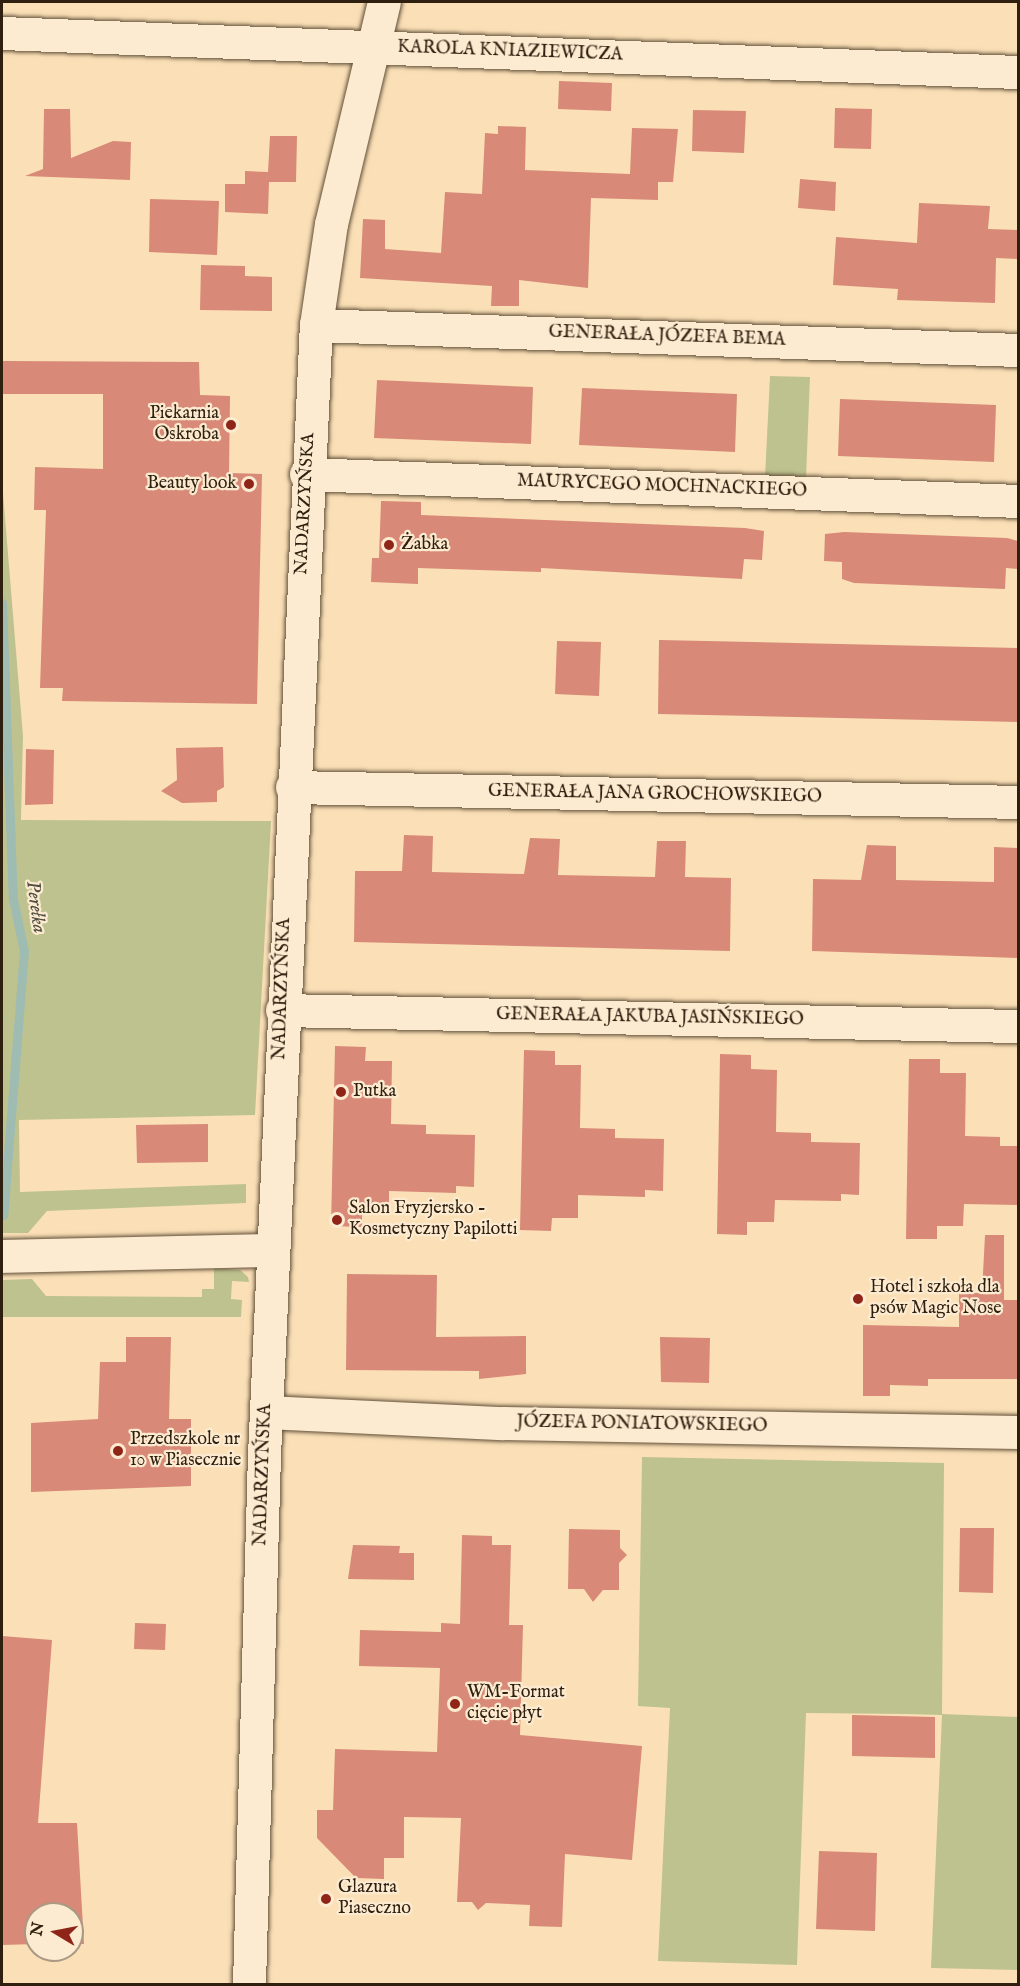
<!DOCTYPE html>
<html>
<head>
<meta charset="utf-8">
<style>
  body { margin:0 }
  #map { position:relative; width:1020px; height:1986px; overflow:hidden; background:#fbe0b7; font-family:"IM FELL English",serif }
  div>[style] { position:absolute }
  .green>* { inset:0; background:#bec28f }
  .stream>* { height:9px; margin:-4.5px; padding:0 4.5px; transform-origin:4.5px; border-radius:4.5px; background:#9fbcb3 }
  .building>* { inset:0; background:#d88977 }
  .roads { filter:drop-shadow(0 0 2px #614f39) drop-shadow(0 0 2px #614f39) }
  .minor>* { height:33px; margin:-16.5px; padding:0 16.5px; transform-origin:16.5px; border-radius:16.5px; background:#fcebd0 }
  .dots>* { width:16px; height:16px; translate:-50% -50%; box-sizing:border-box; border:3px solid #fcebd0; border-radius:50% }
  span { translate:-50% -50%; white-space:nowrap; text-align:center; line-height:1.15; -webkit-text-stroke:4.5px #fcebd0; paint-order:stroke }
  .street-label { font-size:18px; color:#2e1f0f }
  .poi-label { font-size:18px; color:#2e1f0f }
  .right { translate:-100% -50%; text-align:right }
  .left { translate:0 -50%; text-align:left }
  .water-label { font-size:20px; color:#504e40; font-style:italic }
  .frame { position:absolute; inset:0; border:3px solid #2e1f0f; pointer-events:none }
  .north { position:absolute; left:24px; top:1902px; width:60px; height:60px; box-sizing:border-box; background:#fcebd0; border:2px solid #aa9983; border-radius:50%; rotate:280deg; font-size:16px; font-weight:700; line-height:24px; text-align:center; color:#2e1f0f }
  .north::after { content:''; display:block; margin:auto; width:21px; height:27px; background:#8f2418; clip-path:polygon(50% 0,100% 100%,50% 72%,0 100%) }
</style>
</head>
<body>
<div id="map">
  <div class="green">
    <i style="clip-path:polygon(770px 376px,810px 377px,806px 478px,765px 477px)"></i>
    <i style="clip-path:polygon(2px 481px,23px 736px,21px 820px,271px 821px,255px 1115px,19px 1120px,20px 1192px,246px 1184px,246px 1203px,47px 1211px,28px 1233px,2px 1233px)"></i>
    <i style="clip-path:polygon(214px 1268px,240px 1270px,248px 1277px,249px 1282px,232px 1281px,231px 1299px,242px 1300px,241px 1317px,3px 1317px,2px 1330px,2px 1280px,32px 1279px,46px 1296px,202px 1297px,202px 1289px,214px 1289px)"></i>
    <i style="clip-path:polygon(642px 1457px,944px 1463px,942px 1714px,1018px 1717px,1018px 1970px,931px 1968px,942px 1715px,907px 1714px,806px 1713px,797px 1965px,658px 1961px,670px 1708px,638px 1706px)"></i>
  </div>
  <div class="stream">
    <i style="left:2px;top:603px;width:296px;rotate:87.9deg"></i>
    <i style="left:13px;top:899px;width:53px;rotate:78.1deg"></i>
    <i style="left:24px;top:951px;width:265px;rotate:94.5deg"></i>
  </div>
  <div class="building">
    <i style="clip-path:polygon(559px 81px,612px 83px,611px 111px,558px 109px)"></i>
    <i style="clip-path:polygon(835px 108px,872px 109px,871px 149px,834px 148px)"></i>
    <i style="clip-path:polygon(44px 109px,70px 109px,71px 158px,113px 141px,131px 142px,130px 180px,25px 176px,43px 169px)"></i>
    <i style="clip-path:polygon(693px 110px,746px 111px,744px 153px,692px 151px)"></i>
    <i style="clip-path:polygon(498px 126px,526px 127px,525px 170px,630px 174px,632px 128px,678px 129px,673px 182px,658px 182px,658px 200px,591px 198px,588px 288px,519px 280px,519px 306px,491px 306px,492px 286px,360px 278px,363px 219px,385px 220px,385px 249px,441px 253px,445px 192px,482px 194px,485px 133px,498px 134px)"></i>
    <i style="clip-path:polygon(270px 136px,297px 136px,296px 182px,269px 182px,268px 214px,225px 212px,225px 184px,245px 184px,245px 171px,268px 172px)"></i>
    <i style="clip-path:polygon(800px 179px,836px 182px,835px 211px,798px 208px)"></i>
    <i style="clip-path:polygon(150px 199px,219px 201px,217px 255px,149px 252px)"></i>
    <i style="clip-path:polygon(919px 203px,990px 206px,988px 229px,1018px 230px,1018px 259px,996px 258px,995px 303px,897px 300px,898px 289px,833px 285px,836px 237px,917px 243px)"></i>
    <i style="clip-path:polygon(201px 265px,245px 266px,245px 276px,272px 277px,272px 311px,200px 310px)"></i>
    <i style="clip-path:polygon(2px 361px,199px 362px,200px 395px,230px 396px,229px 473px,262px 474px,257px 704px,62px 701px,63px 688px,40px 688px,46px 510px,34px 510px,35px 467px,103px 469px,103px 394px,2px 394px)"></i>
    <i style="clip-path:polygon(377px 380px,533px 387px,531px 444px,374px 438px)"></i>
    <i style="clip-path:polygon(582px 388px,737px 394px,735px 452px,579px 445px)"></i>
    <i style="clip-path:polygon(840px 399px,996px 405px,994px 462px,838px 456px)"></i>
    <i style="clip-path:polygon(381px 501px,421px 502px,421px 515px,745px 528px,764px 531px,762px 560px,744px 559px,742px 579px,541px 568px,541px 572px,418px 568px,418px 584px,371px 582px,372px 558px,379px 558px)"></i>
    <i style="clip-path:polygon(844px 532px,1007px 538px,1018px 541px,1018px 569px,1006px 568px,1005px 589px,854px 583px,842px 579px,842px 562px,824px 561px,825px 534px)"></i>
    <i style="clip-path:polygon(659px 640px,1018px 648px,1018px 722px,658px 714px)"></i>
    <i style="clip-path:polygon(557px 641px,601px 642px,599px 696px,555px 694px)"></i>
    <i style="clip-path:polygon(223px 747px,224px 787px,217px 791px,217px 802px,182px 803px,161px 791px,177px 780px,176px 748px)"></i>
    <i style="clip-path:polygon(26px 749px,54px 750px,53px 804px,25px 805px)"></i>
    <i style="clip-path:polygon(404px 835px,433px 836px,432px 872px,524px 874px,530px 838px,560px 839px,558px 875px,655px 877px,657px 841px,686px 841px,685px 877px,731px 878px,730px 951px,354px 942px,355px 871px,402px 871px)"></i>
    <i style="clip-path:polygon(867px 845px,896px 846px,896px 880px,943px 881px,994px 882px,994px 847px,1018px 848px,1018px 958px,812px 951px,813px 879px,861px 880px)"></i>
    <i style="clip-path:polygon(335px 1046px,366px 1047px,365px 1061px,392px 1061px,391px 1124px,426px 1125px,426px 1134px,475px 1135px,474px 1187px,456px 1186px,456px 1193px,389px 1191px,389px 1214px,362px 1214px,362px 1227px,331px 1226px)"></i>
    <i style="clip-path:polygon(524px 1050px,555px 1051px,555px 1065px,581px 1065px,580px 1128px,615px 1129px,615px 1138px,664px 1139px,663px 1191px,645px 1190px,645px 1197px,578px 1195px,578px 1218px,552px 1218px,551px 1231px,520px 1230px)"></i>
    <i style="clip-path:polygon(720px 1054px,751px 1055px,751px 1069px,777px 1070px,776px 1132px,811px 1133px,811px 1142px,860px 1143px,859px 1195px,841px 1194px,841px 1201px,775px 1200px,774px 1222px,747px 1222px,747px 1235px,717px 1234px)"></i>
    <i style="clip-path:polygon(909px 1059px,940px 1059px,940px 1073px,966px 1073px,965px 1136px,1000px 1137px,1000px 1146px,1018px 1146px,1018px 1205px,964px 1204px,963px 1226px,937px 1226px,937px 1239px,906px 1239px)"></i>
    <i style="clip-path:polygon(208px 1124px,208px 1162px,137px 1163px,136px 1125px)"></i>
    <i style="clip-path:polygon(985px 1235px,1004px 1235px,1004px 1300px,1017px 1300px,1018px 1379px,928px 1379px,928px 1386px,890px 1385px,890px 1396px,863px 1396px,863px 1325px,959px 1327px,959px 1293px,982px 1293px)"></i>
    <i style="clip-path:polygon(347px 1274px,437px 1275px,436px 1337px,526px 1336px,526px 1374px,479px 1379px,479px 1371px,346px 1370px)"></i>
    <i style="clip-path:polygon(126px 1337px,171px 1337px,169px 1419px,191px 1419px,191px 1486px,31px 1492px,31px 1423px,98px 1419px,100px 1362px,126px 1362px)"></i>
    <i style="clip-path:polygon(660px 1337px,710px 1338px,709px 1383px,661px 1382px)"></i>
    <i style="clip-path:polygon(960px 1528px,994px 1528px,993px 1593px,959px 1592px)"></i>
    <i style="clip-path:polygon(569px 1529px,620px 1530px,620px 1548px,627px 1555px,619px 1563px,619px 1590px,603px 1590px,593px 1602px,584px 1589px,568px 1589px)"></i>
    <i style="clip-path:polygon(462px 1535px,492px 1536px,492px 1545px,511px 1545px,509px 1625px,523px 1625px,520px 1735px,642px 1746px,632px 1860px,565px 1854px,562px 1927px,529px 1926px,530px 1905px,486px 1903px,478px 1910px,472px 1902px,457px 1902px,461px 1818px,404px 1817px,404px 1858px,384px 1858px,384px 1879px,356px 1878px,317px 1838px,317px 1810px,333px 1810px,335px 1749px,437px 1752px,440px 1668px,359px 1666px,360px 1630px,441px 1632px,441px 1623px,460px 1624px)"></i>
    <i style="clip-path:polygon(353px 1545px,400px 1546px,399px 1553px,414px 1553px,414px 1580px,348px 1579px)"></i>
    <i style="clip-path:polygon(135px 1623px,166px 1624px,165px 1650px,134px 1649px)"></i>
    <i style="clip-path:polygon(2px 1636px,52px 1640px,38px 1823px,77px 1823px,84px 1944px,72px 1944px,72px 1914px,36px 1914px,36px 1944px,2px 1945px)"></i>
    <i style="clip-path:polygon(852px 1715px,935px 1717px,935px 1758px,852px 1756px)"></i>
    <i style="clip-path:polygon(819px 1851px,877px 1853px,875px 1931px,816px 1929px)"></i>
  </div>
  <div class="roads">
    <div class="minor">
      <i style="left:2px;top:33px;width:1017px;rotate:2.2deg"></i>
      <i style="left:316px;top:325px;width:702px;rotate:2.04deg"></i>
      <i style="left:306px;top:474px;width:713px;rotate:2.17deg"></i>
      <i style="left:292px;top:787px;width:726px;rotate:1.18deg"></i>
      <i style="left:282px;top:1010px;width:736px;rotate:1.25deg"></i>
      <i style="left:2px;top:1256px;width:271px;rotate:-1.3deg"></i>
      <i style="left:266px;top:1412px;width:237px;rotate:2.7deg"></i>
      <i style="left:503px;top:1423px;width:515px;rotate:1deg"></i>
      <i style="left:249px;top:1984px;width:529px;rotate:-88.38deg"></i>
      <i style="left:264px;top:1455px;width:1131px;rotate:-87.37deg"></i>
      <i style="left:316px;top:325px;width:102px;rotate:-81.6deg"></i>
      <i style="left:331px;top:224px;width:228px;rotate:-76.6deg"></i>
    </div>
  </div>
  <div class="dots">
    <i style="left:231px;top:425px;background:#8f2418"></i>
    <i style="left:249px;top:484px;background:#8f2418"></i>
    <i style="left:389px;top:545px;background:#8f2418"></i>
    <i style="left:341px;top:1092px;background:#8f2418"></i>
    <i style="left:337px;top:1220px;background:#8f2418"></i>
    <i style="left:858px;top:1299px;background:#8f2418"></i>
    <i style="left:118px;top:1451px;background:#8f2418"></i>
    <i style="left:455px;top:1704px;background:#8f2418"></i>
    <i style="left:326px;top:1899px;background:#8f2418"></i>
  </div>
  <div class="street-label">
    <span style="left:510px;top:52px;rotate:2deg">KAROLA KNIAZIEWICZA</span>
    <span style="left:667px;top:337px;rotate:2deg">GENERAŁA JÓZEFA BEMA</span>
    <span style="left:662px;top:487px;rotate:2deg">MAURYCEGO MOCHNACKIEGO</span>
    <span style="left:306px;top:504px;rotate:-87deg">NADARZYŃSKA</span>
    <span style="left:655px;top:795px;rotate:1deg">GENERAŁA JANA GROCHOWSKIEGO</span>
    <span style="left:283px;top:989px;rotate:-88deg">NADARZYŃSKA</span>
    <span style="left:650px;top:1018px;rotate:1deg">GENERAŁA JAKUBA JASIŃSKIEGO</span>
    <span style="left:642px;top:1425px;rotate:1deg">JÓZEFA PONIATOWSKIEGO</span>
    <span style="left:264px;top:1475px;rotate:-88deg">NADARZYŃSKA</span>
  </div>
  <div class="poi-label">
    <span class="right" style="left:219px;top:425px">Piekarnia<br>Oskroba</span>
    <span class="right" style="left:237px;top:484px">Beauty look</span>
    <span class="left" style="left:401px;top:545px">Żabka</span>
    <span class="left" style="left:353px;top:1092px">Putka</span>
    <span class="left" style="left:349px;top:1220px">Salon Fryzjersko -<br>Kosmetyczny Papilotti</span>
    <span class="left" style="left:870px;top:1299px">Hotel i szkoła dla<br>psów Magic Nose</span>
    <span class="left" style="left:130px;top:1451px">Przedszkole nr<br>10 w Piasecznie</span>
    <span class="left" style="left:467px;top:1704px">WM-Format<br>cięcie płyt</span>
    <span class="left" style="left:338px;top:1899px">Glazura<br>Piaseczno</span>
  </div>
  <div class="water-label">
    <span style="left:36px;top:907px;rotate:82deg">Perełka</span>
  </div>
  <div class="frame"></div>
  <div class="north">N</div>
</div>
</body>
</html>
